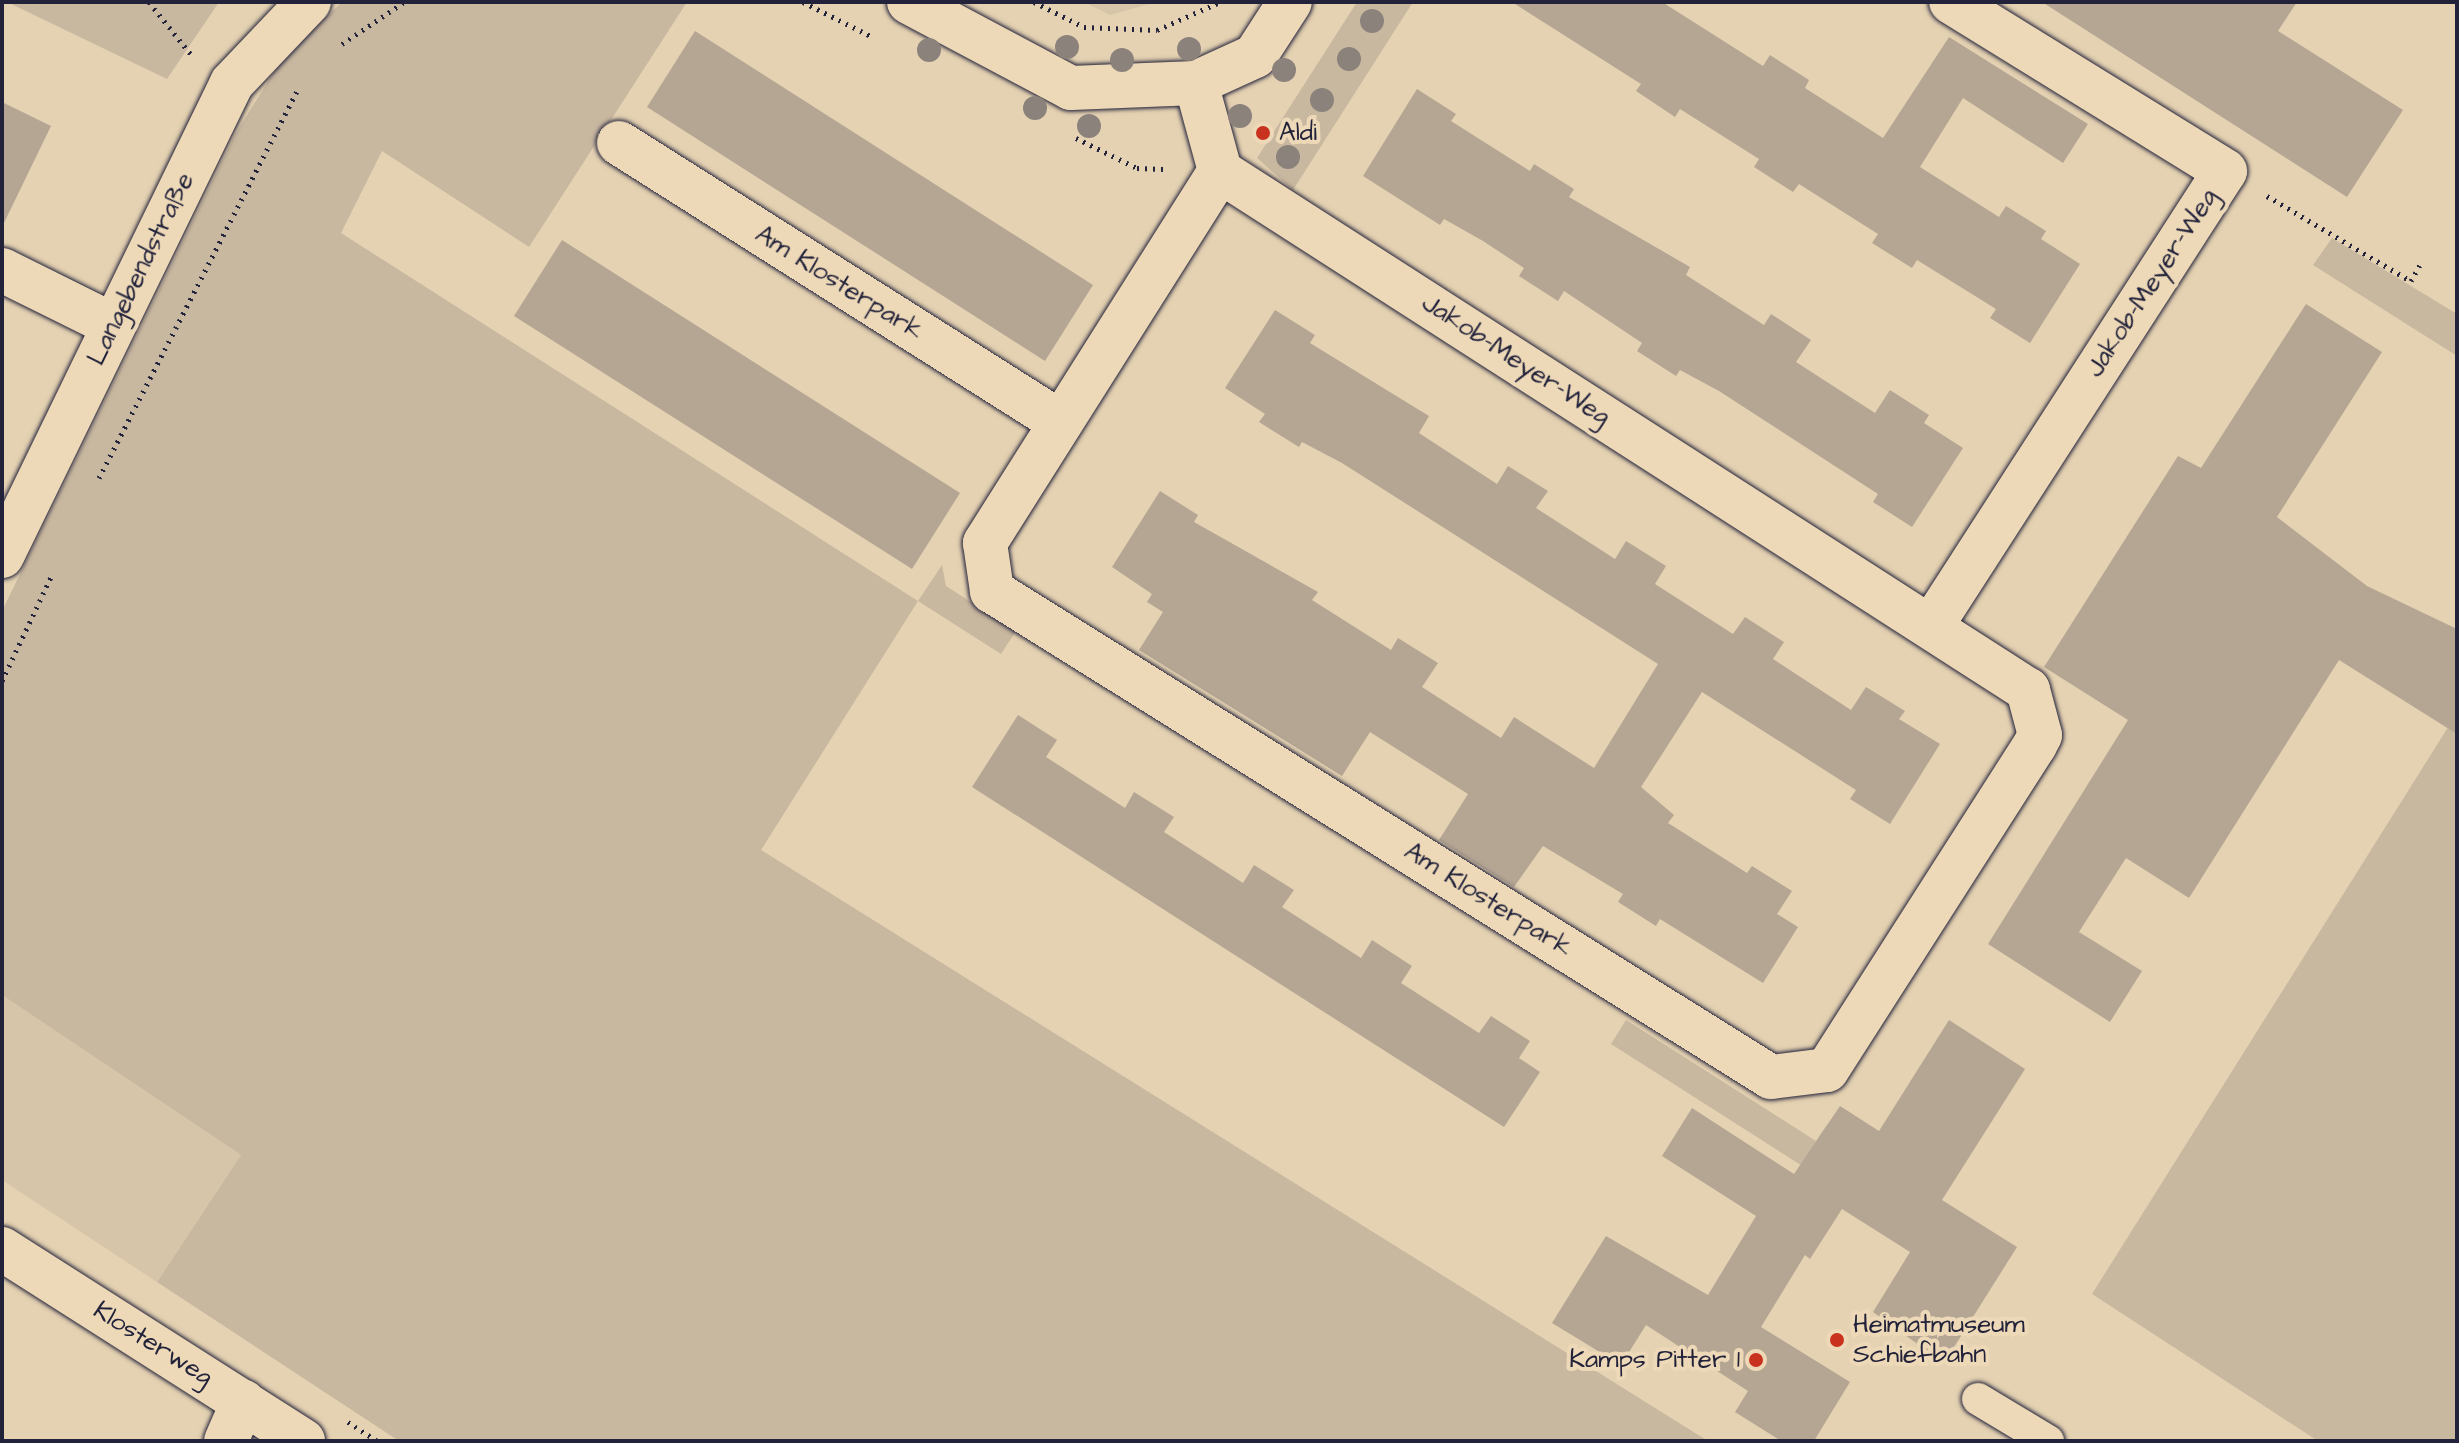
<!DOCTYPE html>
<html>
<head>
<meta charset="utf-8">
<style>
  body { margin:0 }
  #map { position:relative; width:2459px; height:1443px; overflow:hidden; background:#e5d2b2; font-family:"Architects Daughter",sans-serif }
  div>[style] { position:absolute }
  .built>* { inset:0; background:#d7c5a9 }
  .green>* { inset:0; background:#c9b8a0 }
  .building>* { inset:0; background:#b5a694 }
  .path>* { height:5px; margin-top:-2.5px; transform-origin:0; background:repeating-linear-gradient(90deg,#22223b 0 2px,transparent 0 8px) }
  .roads { filter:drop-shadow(0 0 2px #22223b) drop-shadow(0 0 2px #22223b) }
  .service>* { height:32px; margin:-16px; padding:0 16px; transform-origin:16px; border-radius:16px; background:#edd9b7 }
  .minor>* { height:44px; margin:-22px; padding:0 22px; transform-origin:22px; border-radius:22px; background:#edd9b7 }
  .trees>* { width:24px; height:24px; margin:-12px; border-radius:50%; background:#8c827c }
  .dots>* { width:22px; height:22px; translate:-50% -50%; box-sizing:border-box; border:4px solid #edd9b7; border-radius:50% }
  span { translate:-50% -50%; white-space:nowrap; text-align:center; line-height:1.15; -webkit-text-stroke:8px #edd9b7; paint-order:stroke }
  .poi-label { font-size:26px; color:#22223b }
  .left { translate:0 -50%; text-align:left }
  .right { translate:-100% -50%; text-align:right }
  .street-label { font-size:26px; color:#22223b }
  .frame { position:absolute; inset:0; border:4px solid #22223b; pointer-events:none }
</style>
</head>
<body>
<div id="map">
  <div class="built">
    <i style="clip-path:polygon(1084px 2px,1156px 2px,1110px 15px)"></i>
    <i style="clip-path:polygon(2px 995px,241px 1155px,157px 1282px,2px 1180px)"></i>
  </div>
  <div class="green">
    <i style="clip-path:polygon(7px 2px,219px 2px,167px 79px)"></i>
    <i style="clip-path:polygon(342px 2px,687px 2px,529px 247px,382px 151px,341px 233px,918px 601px,942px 565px,946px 586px,1016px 631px,1001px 654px,918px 601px,761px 850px,1708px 1441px,399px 1441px,157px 1282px,241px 1155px,2px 995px,2px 611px,236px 133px,282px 59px)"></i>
    <i style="clip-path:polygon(1357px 2px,1413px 2px,1293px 190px,1257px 158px)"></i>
    <i style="clip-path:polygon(2332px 238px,2457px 314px,2457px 356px,2313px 265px)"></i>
    <i style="clip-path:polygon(2457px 713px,2457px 1441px,2318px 1441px,2092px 1294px)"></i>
    <i style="clip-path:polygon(1626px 1020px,1816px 1141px,1826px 1126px,1855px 1144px,1829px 1183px,1611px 1044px)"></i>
  </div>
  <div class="building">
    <i style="clip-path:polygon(1512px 2px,1662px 2px,1763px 66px,1770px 55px,1809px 80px,1805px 88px,1883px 138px,1949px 37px,2088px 124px,2063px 163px,1963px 98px,1920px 167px,1999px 217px,2006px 206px,2046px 231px,2041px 239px,2080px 264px,2030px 343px,1990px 318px,1996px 309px,1917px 260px,1912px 268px,1872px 243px,1878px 234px,1799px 184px,1793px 192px,1754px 167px,1759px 159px,1680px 109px,1675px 117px,1636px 91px,1641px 84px)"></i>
    <i style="clip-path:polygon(2042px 2px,2297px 2px,2278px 31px,2403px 110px,2347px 197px)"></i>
    <i style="clip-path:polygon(695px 31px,1093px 285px,1045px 361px,647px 107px)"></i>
    <i style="clip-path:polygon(1417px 89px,1456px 114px,1451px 121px,1530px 171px,1534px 164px,1574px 189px,1569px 197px,1690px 267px,1686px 275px,1764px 325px,1771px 314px,1811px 340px,1796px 362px,1875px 413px,1890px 390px,1929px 415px,1924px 423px,1963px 448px,1912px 527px,1873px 502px,1878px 494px,1719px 391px,1680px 370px,1676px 376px,1637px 351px,1642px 343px,1564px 291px,1558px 301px,1519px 276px,1524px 268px,1483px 241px,1444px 219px,1440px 225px,1363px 176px)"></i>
    <i style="clip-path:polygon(2px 102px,51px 126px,2px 227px)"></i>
    <i style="clip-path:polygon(562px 240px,960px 493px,912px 569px,514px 316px)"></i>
    <i style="clip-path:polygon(2306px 304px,2382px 352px,2277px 517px,2367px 586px,2457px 629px,2457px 734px,2339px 660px,2189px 898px,2126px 858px,2079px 932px,2142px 971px,2110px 1022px,1988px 944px,2128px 720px,2044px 667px,2178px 456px,2201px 468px)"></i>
    <i style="clip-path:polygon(1275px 310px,1315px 335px,1310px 343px,1429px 416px,1419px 433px,1497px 484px,1508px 466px,1548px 491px,1536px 508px,1615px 559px,1626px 541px,1666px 566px,1655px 584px,1733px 634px,1745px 617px,1784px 642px,1773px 659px,1851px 710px,1866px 687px,1905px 711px,1899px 719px,1940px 744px,1890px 824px,1850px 799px,1856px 790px,1702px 692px,1641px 787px,1674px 815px,1668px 823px,1747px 873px,1752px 866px,1792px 891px,1777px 914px,1798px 927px,1763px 983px,1660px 919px,1656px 926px,1618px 902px,1623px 894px,1543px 846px,1514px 887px,1439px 840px,1468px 794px,1370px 732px,1342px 776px,1139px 650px,1163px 612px,1147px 602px,1152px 594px,1112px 567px,1160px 491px,1198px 515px,1194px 522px,1318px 592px,1312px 600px,1391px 650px,1398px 638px,1438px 663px,1422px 687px,1501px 738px,1514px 717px,1594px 768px,1658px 664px,1342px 463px,1302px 442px,1299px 447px,1259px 422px,1265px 414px,1225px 388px)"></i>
    <i style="clip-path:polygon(1018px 715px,1057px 740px,1046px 757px,1125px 808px,1134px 792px,1174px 817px,1164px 832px,1243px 883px,1254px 865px,1294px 890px,1282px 907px,1361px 958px,1372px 940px,1412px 966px,1401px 983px,1479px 1033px,1491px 1016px,1530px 1041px,1519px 1058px,1540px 1072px,1504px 1127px,972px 787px)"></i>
    <i style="clip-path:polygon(1949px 1020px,2025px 1069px,1942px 1200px,2017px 1247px,1944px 1363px,1873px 1312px,1910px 1252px,1842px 1209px,1810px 1259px,1805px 1255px,1761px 1327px,1850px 1382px,1814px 1441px,1781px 1441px,1735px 1412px,1748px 1391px,1646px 1325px,1621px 1365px,1552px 1323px,1606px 1236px,1708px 1295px,1756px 1216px,1662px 1156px,1692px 1108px,1794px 1174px,1840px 1106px,1879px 1131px)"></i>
  </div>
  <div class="path">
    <i style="left:149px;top:2px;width:70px;rotate:51.3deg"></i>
    <i style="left:803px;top:2px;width:78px;rotate:26.6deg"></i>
    <i style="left:1034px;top:2px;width:56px;rotate:26.6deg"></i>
    <i style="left:1084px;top:27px;width:73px;rotate:2.4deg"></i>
    <i style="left:1157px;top:30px;width:69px;rotate:-24deg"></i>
    <i style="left:342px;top:44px;width:75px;rotate:-34.1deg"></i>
    <i style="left:1076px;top:138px;width:68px;rotate:26.2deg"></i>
    <i style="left:1137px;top:168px;width:26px;rotate:2deg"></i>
    <i style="left:2267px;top:196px;width:167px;rotate:30.6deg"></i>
    <i style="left:2411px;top:281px;width:18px;rotate:-61deg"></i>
    <i style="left:99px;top:478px;width:438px;rotate:-62.9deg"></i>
    <i style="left:2px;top:681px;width:115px;rotate:-64.8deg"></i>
    <i style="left:348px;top:1422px;width:35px;rotate:33deg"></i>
  </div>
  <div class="roads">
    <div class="service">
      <i style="left:1978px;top:1399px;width:82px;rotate:31deg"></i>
    </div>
    <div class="minor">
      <i style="left:909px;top:2px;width:183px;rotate:28deg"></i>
      <i style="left:1071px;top:88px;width:125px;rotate:-2.3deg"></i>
      <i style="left:1196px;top:83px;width:65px;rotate:-24.6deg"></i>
      <i style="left:1255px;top:56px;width:64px;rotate:-57.1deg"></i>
      <i style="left:1196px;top:83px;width:91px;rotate:74.7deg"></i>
      <i style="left:1220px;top:171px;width:440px;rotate:122.3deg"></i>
      <i style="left:985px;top:543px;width:49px;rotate:81.7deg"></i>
      <i style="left:992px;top:591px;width:918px;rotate:31.96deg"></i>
      <i style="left:1771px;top:1077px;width:56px;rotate:-7.1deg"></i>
      <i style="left:1827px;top:1070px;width:386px;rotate:-57.4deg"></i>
      <i style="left:2035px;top:745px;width:11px;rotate:-63deg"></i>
      <i style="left:2040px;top:735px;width:47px;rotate:-104.9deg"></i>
      <i style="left:2028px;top:690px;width:960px;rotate:-147.29deg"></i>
      <i style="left:619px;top:143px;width:522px;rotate:32.32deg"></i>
      <i style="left:2px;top:270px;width:124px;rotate:26.4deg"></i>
      <i style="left:2px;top:556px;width:526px;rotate:-64.07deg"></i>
      <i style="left:232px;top:83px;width:112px;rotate:-46.5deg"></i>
      <i style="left:1932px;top:625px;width:540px;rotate:-57.16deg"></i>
      <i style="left:2225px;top:171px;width:322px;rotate:-148.3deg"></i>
      <i style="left:2px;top:1249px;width:357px;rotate:32.5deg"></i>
      <i style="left:226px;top:1441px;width:43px;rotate:-66.4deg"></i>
    </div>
  </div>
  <div class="trees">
    <i style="left:1372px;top:21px"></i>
    <i style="left:1067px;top:47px"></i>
    <i style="left:1189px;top:49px"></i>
    <i style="left:929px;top:50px"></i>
    <i style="left:1349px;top:59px"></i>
    <i style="left:1122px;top:60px"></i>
    <i style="left:1284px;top:70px"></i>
    <i style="left:1322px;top:100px"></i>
    <i style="left:1035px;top:108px"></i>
    <i style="left:1240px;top:116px"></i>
    <i style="left:1089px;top:126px"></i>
    <i style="left:1288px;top:157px"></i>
  </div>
  <div class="dots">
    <i style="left:1263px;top:133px;background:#c8321e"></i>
    <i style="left:1837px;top:1340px;background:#c8321e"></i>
    <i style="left:1756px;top:1360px;background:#c8321e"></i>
  </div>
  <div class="poi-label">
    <span class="left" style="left:1279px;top:133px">Aldi</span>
    <span class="left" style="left:1853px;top:1340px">Heimatmuseum<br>Schiefbahn</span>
    <span class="right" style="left:1740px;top:1360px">Kamps Pitter 1</span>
  </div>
  <div class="street-label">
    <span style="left:141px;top:269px;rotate:-64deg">Langebendstraße</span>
    <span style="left:839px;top:283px;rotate:32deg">Am Klosterpark</span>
    <span style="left:2152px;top:283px;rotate:-57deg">Jakob-Meyer-Weg</span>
    <span style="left:1516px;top:360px;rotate:33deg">Jakob-Meyer-Weg</span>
    <span style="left:1488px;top:900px;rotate:32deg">Am Klosterpark</span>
    <span style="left:153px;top:1344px;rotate:32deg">Klosterweg</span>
  </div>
  <div class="frame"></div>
</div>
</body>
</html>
